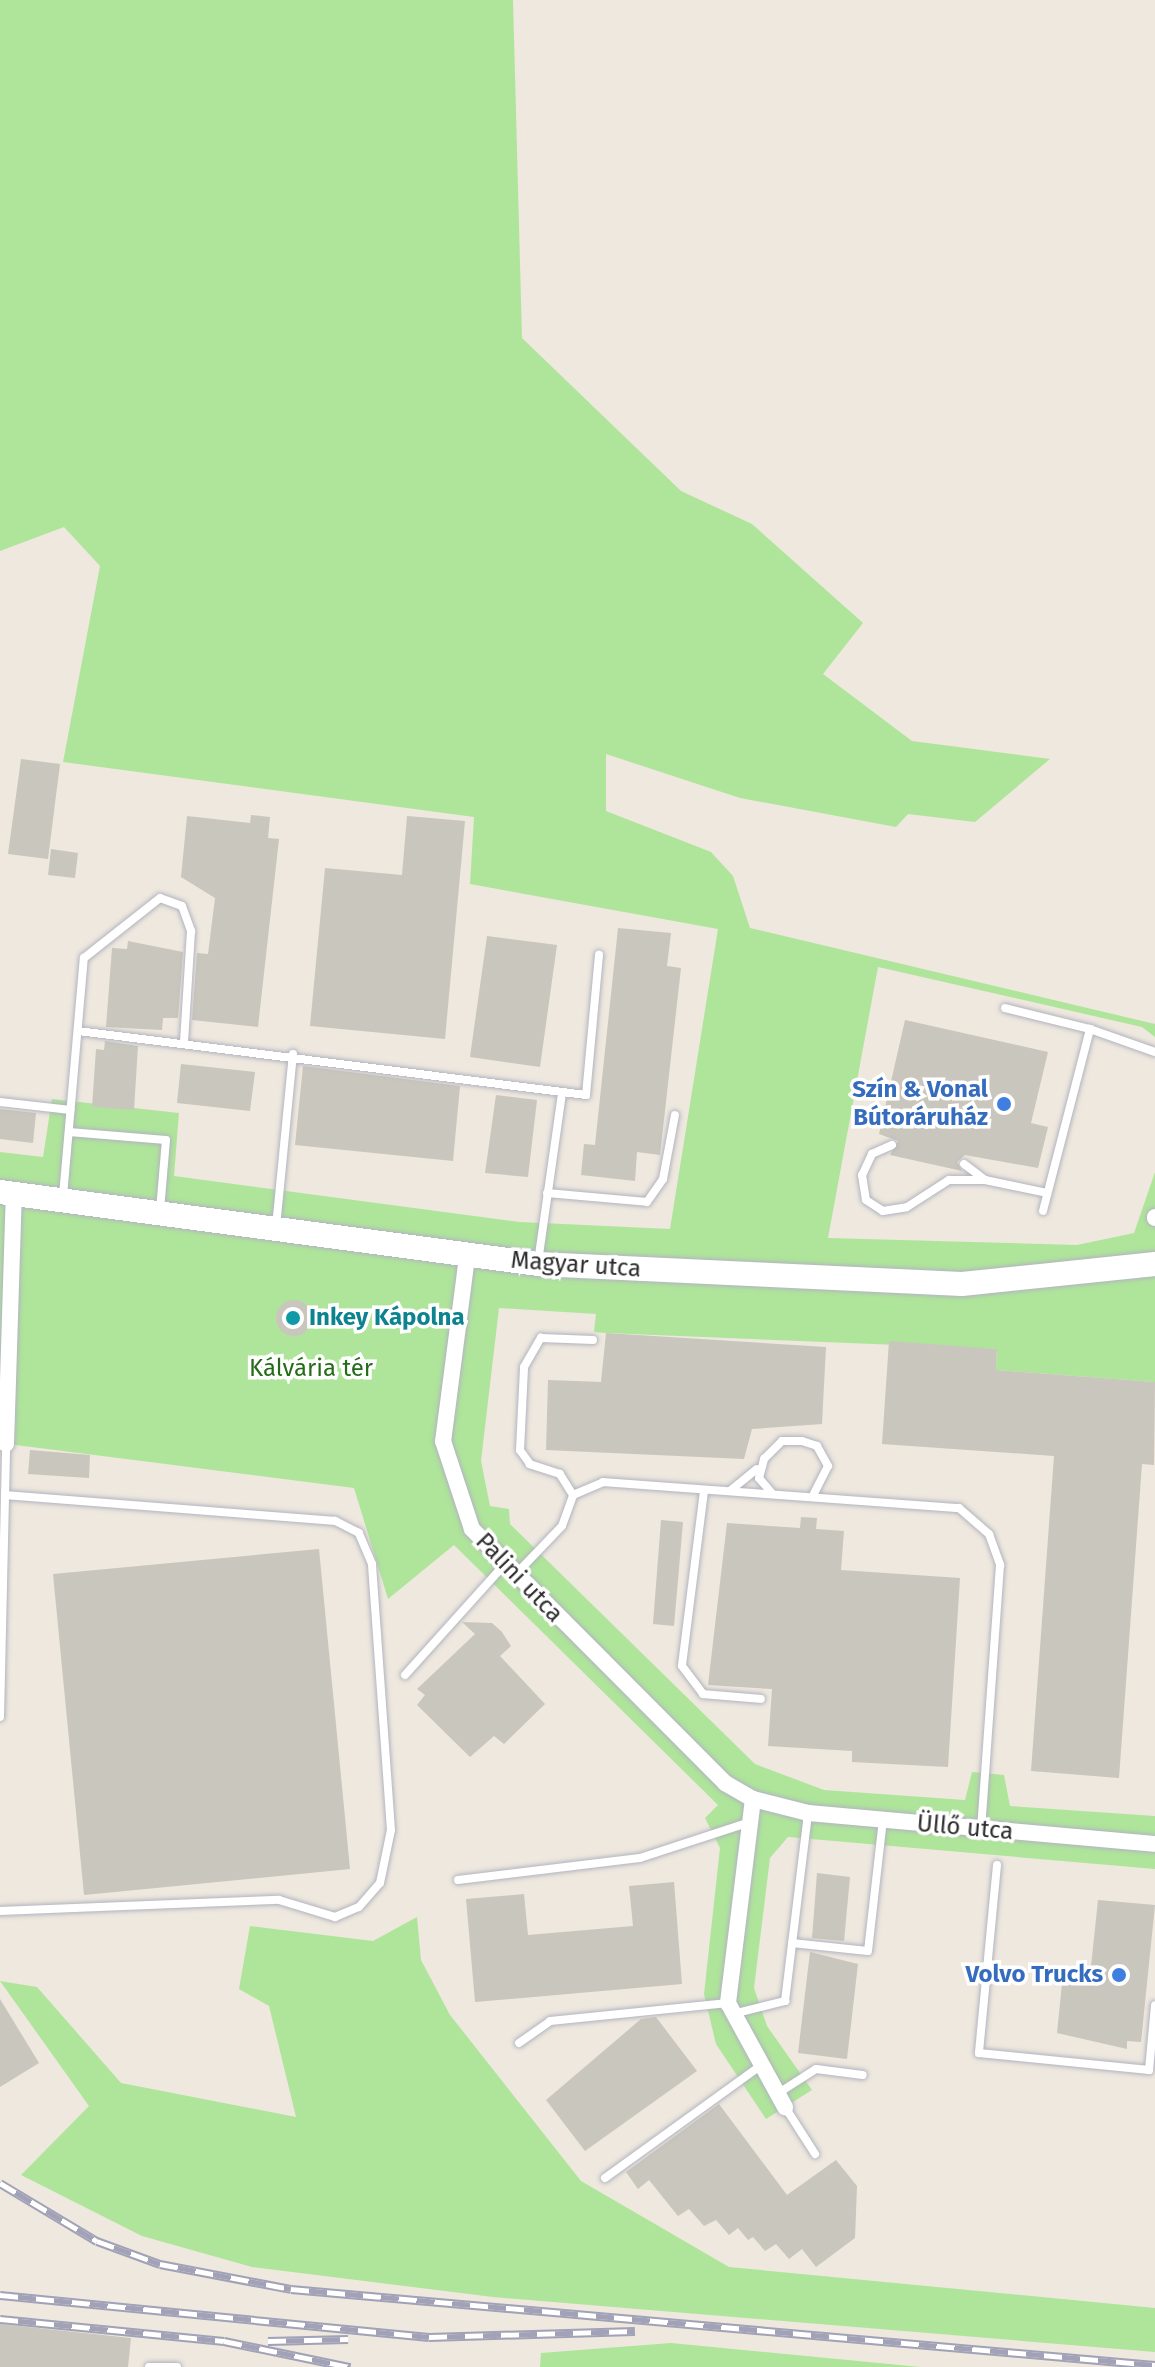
<!DOCTYPE html>
<html>
<head>
<meta charset="utf-8">
<style>
  body { margin:0 }
  #map { position:relative; width:1155px; height:2367px; overflow:hidden; background:#eee8de; font-family:"Fira Sans",sans-serif }
  div>[style] { position:absolute }
  .green>* { inset:0; background:#afe59a }
  .building>* { inset:0; background:#c9c6bd }
  .round { border-radius:50% }
  .roads { filter:drop-shadow(0 0 2px #b2b4c0) drop-shadow(0 0 2px #b2b4c0) }
  .service>* { height:8px; margin:-4px; padding:0 4px; transform-origin:4px; border-radius:4px; background:#fff }
  .minor>* { height:16px; margin:-8px; padding:0 8px; transform-origin:8px; border-radius:8px; background:#fff }
  .secondary>* { height:24px; margin:-12px; padding:0 12px; transform-origin:12px; border-radius:12px; background:#fff }
  .rail>* { height:9px; margin-top:-4.5px; transform-origin:0; background:repeating-linear-gradient(90deg,#fff 0 18px,#a1a2b7 0 36px); box-sizing:border-box; border-block:2px solid #a1a2b7 }
  .dots>* { width:22px; height:22px; translate:-50% -50%; box-sizing:border-box; border:4px solid #fff; border-radius:50% }
  span { translate:-50% -50%; white-space:nowrap; text-align:center; line-height:1.15; -webkit-text-stroke:7px #fff; paint-order:stroke }
  .shop-label { font-size:24px; color:#366cbe; font-weight:700 }
  .right { translate:-100% -50%; text-align:right }
  .street-label { font-size:24px; color:#2c2c2c }
  .culture-label { font-size:24px; color:#0d838f; font-weight:700 }
  .left { translate:0 -50%; text-align:left }
  .park-label { font-size:24px; color:#256c19 }
</style>
</head>
<body>
<div id="map">
  <div class="green">
    <i style="clip-path:polygon(0 0,513px 0,522px 338px,681px 491px,752px 524px,863px 623px,823px 674px,912px 741px,1050px 759px,975px 822px,908px 814px,896px 827px,740px 798px,606px 754px,606px 811px,711px 852px,733px 876px,750px 928px,1155px 1024px,1155px 1037px,1142px 1027px,878px 967px,828px 1238px,1077px 1245px,1134px 1233px,1155px 1172px,1155px 1382px,996px 1370px,997px 1349px,606px 1333px,594px 1332px,596px 1314px,499px 1308px,481px 1461px,490px 1506px,509px 1509px,510px 1524px,755px 1764px,824px 1790px,965px 1800px,972px 1772px,1004px 1775px,1010px 1806px,1155px 1816px,1155px 1869px,788px 1837px,770px 1858px,754px 1988px,767px 2026px,812px 2090px,766px 2119px,716px 2044px,704px 1994px,720px 1848px,705px 1818px,718px 1805px,454px 1545px,388px 1599px,354px 1488px,0 1443px,0 1152px,43px 1157px,52px 1099px,179px 1113px,174px 1176px,520px 1222px,670px 1229px,718px 929px,470px 884px,474px 817px,63px 762px,100px 566px,64px 527px,0 551px)"></i>
    <i style="clip-path:polygon(417px 1917px,421px 1960px,450px 2015px,581px 2181px,729px 2267px,1155px 2308px,1155px 2352px,493px 2297px,252px 2267px,142px 2236px,21px 2175px,89px 2106px,0 1981px,37px 1987px,121px 2083px,296px 2117px,269px 2006px,239px 1989px,250px 1926px,373px 1941px)"></i>
    <i style="clip-path:polygon(671px 2343px,920px 2367px,540px 2367px,541px 2353px)"></i>
  </div>
  <div class="building">
    <i style="clip-path:polygon(21px 759px,60px 764px,48px 859px,8px 854px)"></i>
    <i style="clip-path:polygon(251px 815px,270px 817px,268px 838px,279px 839px,258px 1027px,192px 1020px,197px 953px,208px 954px,215px 898px,181px 877px,187px 816px,250px 823px)"></i>
    <i style="clip-path:polygon(407px 816px,465px 821px,445px 1039px,310px 1026px,325px 868px,402px 875px)"></i>
    <i style="clip-path:polygon(51px 849px,78px 853px,75px 878px,48px 875px)"></i>
    <i style="clip-path:polygon(618px 928px,671px 933px,667px 966px,681px 968px,660px 1155px,637px 1152px,635px 1181px,581px 1175px,584px 1144px,595px 1145px)"></i>
    <i style="clip-path:polygon(487px 936px,557px 945px,540px 1067px,470px 1057px)"></i>
    <i style="clip-path:polygon(128px 941px,183px 952px,178px 1018px,163px 1018px,162px 1030px,106px 1027px,112px 948px,127px 949px)"></i>
    <i style="clip-path:polygon(905px 1020px,1048px 1052px,1031px 1123px,1048px 1127px,1038px 1168px,965px 1155px,957px 1162px,962px 1171px,890px 1155px,898px 1141px,879px 1134px)"></i>
    <i style="clip-path:polygon(105px 1041px,138px 1046px,134px 1110px,92px 1107px,96px 1049px,104px 1050px)"></i>
    <i style="clip-path:polygon(181px 1064px,255px 1072px,250px 1111px,177px 1103px)"></i>
    <i style="clip-path:polygon(303px 1066px,460px 1086px,453px 1161px,295px 1145px)"></i>
    <i style="clip-path:polygon(496px 1095px,537px 1100px,528px 1177px,485px 1173px)"></i>
    <i style="clip-path:polygon(0 1109px,36px 1113px,33px 1143px,0 1139px)"></i>
    <i class="round" style="left:276px;top:1300px;width:36px;height:36px"></i>
    <i style="clip-path:polygon(606px 1333px,826px 1347px,822px 1424px,752px 1429px,744px 1459px,546px 1450px,548px 1380px,601px 1382px)"></i>
    <i style="clip-path:polygon(889px 1341px,997px 1349px,996px 1370px,1155px 1382px,1154px 1465px,1142px 1464px,1119px 1778px,1031px 1771px,1054px 1456px,882px 1444px)"></i>
    <i style="clip-path:polygon(30px 1450px,90px 1455px,89px 1478px,28px 1474px)"></i>
    <i style="clip-path:polygon(801px 1517px,817px 1518px,816px 1529px,844px 1531px,841px 1570px,960px 1578px,948px 1767px,852px 1762px,852px 1751px,768px 1746px,772px 1689px,708px 1685px,727px 1523px,800px 1528px)"></i>
    <i style="clip-path:polygon(661px 1520px,683px 1522px,674px 1626px,653px 1624px)"></i>
    <i style="clip-path:polygon(319px 1549px,350px 1869px,84px 1895px,53px 1574px)"></i>
    <i style="clip-path:polygon(462px 1622px,492px 1623px,502px 1632px,511px 1646px,500px 1656px,545px 1704px,504px 1744px,494px 1736px,470px 1757px,417px 1705px,425px 1695px,417px 1689px,475px 1634px)"></i>
    <i style="clip-path:polygon(817px 1873px,850px 1877px,844px 1941px,812px 1938px)"></i>
    <i style="clip-path:polygon(674px 1882px,682px 1984px,475px 2002px,466px 1899px,524px 1894px,528px 1935px,633px 1926px,629px 1886px)"></i>
    <i style="clip-path:polygon(1098px 1900px,1155px 1905px,1141px 2042px,1127px 2041px,1127px 2049px,1057px 2033px,1063px 1974px,1090px 1976px)"></i>
    <i style="clip-path:polygon(810px 1952px,858px 1964px,847px 2059px,798px 2053px)"></i>
    <i style="clip-path:polygon(0 1999px,39px 2063px,0 2087px)"></i>
    <i style="clip-path:polygon(656px 2017px,697px 2071px,585px 2151px,546px 2100px,641px 2019px)"></i>
    <i style="clip-path:polygon(719px 2104px,787px 2195px,836px 2160px,857px 2186px,855px 2238px,816px 2267px,802px 2249px,789px 2259px,776px 2244px,765px 2251px,753px 2237px,748px 2240px,738px 2228px,729px 2235px,716px 2220px,704px 2226px,689px 2209px,678px 2216px,649px 2180px,638px 2189px,626px 2172px)"></i>
    <i style="clip-path:polygon(0 2324px,131px 2338px,128px 2367px,0 2367px)"></i>
  </div>
  <div class="roads">
    <div class="service">
      <i style="left:1005px;top:1008px;width:88px;rotate:13.9deg"></i>
      <i style="left:78px;top:1031px;width:512px;rotate:7.18deg"></i>
      <i style="left:586px;top:1095px;width:141px;rotate:-84.7deg"></i>
      <i style="left:0;top:1102px;width:71px;rotate:6.4deg"></i>
      <i style="left:69px;top:1132px;width:97px;rotate:4.7deg"></i>
      <i style="left:166px;top:1140px;width:70px;rotate:94.9deg"></i>
      <i style="left:892px;top:1145px;width:22px;rotate:156deg"></i>
      <i style="left:872px;top:1154px;width:23px;rotate:115deg"></i>
      <i style="left:862px;top:1175px;width:25px;rotate:81deg"></i>
      <i style="left:866px;top:1200px;width:20px;rotate:33deg"></i>
      <i style="left:883px;top:1211px;width:24px;rotate:-9deg"></i>
      <i style="left:907px;top:1207px;width:50px;rotate:-32.7deg"></i>
      <i style="left:949px;top:1180px;width:36px"></i>
      <i style="left:964px;top:1164px;width:26px;rotate:37deg"></i>
      <i style="left:985px;top:1180px;width:63px;rotate:11.8deg"></i>
      <i style="left:547px;top:1193px;width:100px;rotate:5.1deg"></i>
      <i style="left:647px;top:1202px;width:28px;rotate:-55deg"></i>
      <i style="left:663px;top:1179px;width:65px;rotate:-79.4deg"></i>
      <i style="left:63px;top:1196px;width:239px;rotate:-85deg"></i>
      <i style="left:84px;top:958px;width:97px;rotate:-38.3deg"></i>
      <i style="left:160px;top:898px;width:23px;rotate:20deg"></i>
      <i style="left:182px;top:906px;width:27px;rotate:70deg"></i>
      <i style="left:191px;top:931px;width:110px;rotate:93.6deg"></i>
      <i style="left:1043px;top:1211px;width:188px;rotate:-75.5deg"></i>
      <i style="left:1090px;top:1029px;width:69px;rotate:19.5deg"></i>
      <i style="left:276px;top:1227px;width:174px;rotate:-84.4deg"></i>
      <i style="left:538px;top:1262px;width:171px;rotate:-81.9deg"></i>
      <i style="left:731px;top:1490px;width:33px;rotate:-39deg"></i>
      <i style="left:704px;top:1491px;width:176px;rotate:97.2deg"></i>
      <i style="left:682px;top:1666px;width:35px;rotate:53deg"></i>
      <i style="left:703px;top:1694px;width:58px;rotate:4.9deg"></i>
      <i style="left:771px;top:1492px;width:18px;rotate:-131deg"></i>
      <i style="left:759px;top:1478px;width:20px;rotate:-75deg"></i>
      <i style="left:764px;top:1459px;width:25px;rotate:-45deg"></i>
      <i style="left:782px;top:1441px;width:20px"></i>
      <i style="left:802px;top:1441px;width:16px;rotate:18deg"></i>
      <i style="left:817px;top:1446px;width:23px;rotate:61deg"></i>
      <i style="left:828px;top:1466px;width:31px;rotate:117deg"></i>
      <i style="left:573px;top:1495px;width:25px;rotate:-122deg"></i>
      <i style="left:560px;top:1474px;width:32px;rotate:-162deg"></i>
      <i style="left:530px;top:1464px;width:17px;rotate:-126deg"></i>
      <i style="left:520px;top:1450px;width:83px;rotate:-87.2deg"></i>
      <i style="left:524px;top:1367px;width:34px;rotate:-60deg"></i>
      <i style="left:541px;top:1338px;width:52px;rotate:2.2deg"></i>
      <i style="left:514px;top:1576px;width:69px;rotate:-46.2deg"></i>
      <i style="left:562px;top:1526px;width:33px;rotate:-70deg"></i>
      <i style="left:573px;top:1495px;width:33px;rotate:-23deg"></i>
      <i style="left:603px;top:1482px;width:357px;rotate:4.2deg"></i>
      <i style="left:959px;top:1508px;width:40px;rotate:41deg"></i>
      <i style="left:989px;top:1534px;width:33px;rotate:70deg"></i>
      <i style="left:1000px;top:1565px;width:265px;rotate:94.1deg"></i>
      <i style="left:405px;top:1675px;width:147px;rotate:-48deg"></i>
      <i style="left:0;top:1717px;width:272px;rotate:-88.7deg"></i>
      <i style="left:997px;top:1865px;width:189px;rotate:95.5deg"></i>
      <i style="left:979px;top:2053px;width:171px;rotate:5.7deg"></i>
      <i style="left:1149px;top:2070px;width:65px;rotate:-84.7deg"></i>
      <i style="left:458px;top:1880px;width:183px;rotate:-6.9deg"></i>
      <i style="left:640px;top:1858px;width:113px;rotate:-18.1deg"></i>
      <i style="left:0;top:1911px;width:279px;rotate:-2.3deg"></i>
      <i style="left:279px;top:1900px;width:59px;rotate:16.9deg"></i>
      <i style="left:335px;top:1917px;width:26px;rotate:-23deg"></i>
      <i style="left:359px;top:1907px;width:32px;rotate:-49deg"></i>
      <i style="left:380px;top:1883px;width:54px;rotate:-78.3deg"></i>
      <i style="left:391px;top:1830px;width:267px;rotate:-94.1deg"></i>
      <i style="left:372px;top:1564px;width:34px;rotate:-113deg"></i>
      <i style="left:359px;top:1533px;width:27px;rotate:-153deg"></i>
      <i style="left:335px;top:1521px;width:331px;rotate:-175.5deg"></i>
      <i style="left:792px;top:1943px;width:76px;rotate:6deg"></i>
      <i style="left:868px;top:1951px;width:132px;rotate:-83.5deg"></i>
      <i style="left:733px;top:2014px;width:54px;rotate:-14deg"></i>
      <i style="left:785px;top:2001px;width:189px;rotate:-83deg"></i>
      <i style="left:519px;top:2043px;width:38px;rotate:-35deg"></i>
      <i style="left:550px;top:2021px;width:179px;rotate:-5.8deg"></i>
      <i style="left:777px;top:2094px;width:46px;rotate:-32.7deg"></i>
      <i style="left:816px;top:2069px;width:47px;rotate:7.3deg"></i>
      <i style="left:785px;top:2107px;width:56px;rotate:57.4deg"></i>
      <i style="left:605px;top:2178px;width:190px;rotate:-35.8deg"></i>
      <i style="left:149px;top:2367px;width:28px"></i>
    </div>
    <div class="minor">
      <i style="left:1155px;top:1217px;width:1px;rotate:90deg"></i>
      <i style="left:467px;top:1257px;width:186px;rotate:97.4deg"></i>
      <i style="left:443px;top:1441px;width:93px;rotate:71.8deg"></i>
      <i style="left:472px;top:1529px;width:359px;rotate:45.1deg"></i>
      <i style="left:725px;top:1783px;width:32px;rotate:30deg"></i>
      <i style="left:753px;top:1799px;width:57px;rotate:14.3deg"></i>
      <i style="left:808px;top:1813px;width:348px;rotate:5.1deg"></i>
      <i style="left:6px;top:1444px;width:250px;rotate:-88.2deg"></i>
      <i style="left:753px;top:1799px;width:206px;rotate:97deg"></i>
      <i style="left:728px;top:2003px;width:119px;rotate:61.3deg"></i>
    </div>
    <div class="secondary">
      <i style="left:0;top:1192px;width:543px;rotate:7.62deg"></i>
      <i style="left:538px;top:1264px;width:424px;rotate:2.7deg"></i>
      <i style="left:962px;top:1284px;width:194px;rotate:-5.9deg"></i>
    </div>
  </div>
  <div class="rail">
    <i style="left:0;top:2183px;width:113px;rotate:30.9deg"></i>
    <i style="left:97px;top:2241px;width:67px;rotate:20.1deg"></i>
    <i style="left:160px;top:2264px;width:133px;rotate:10.8deg"></i>
    <i style="left:291px;top:2289px;width:867px;rotate:5.03deg"></i>
    <i style="left:0;top:2295px;width:431px;rotate:5.6deg"></i>
    <i style="left:429px;top:2337px;width:206px;rotate:-1.7deg"></i>
    <i style="left:0;top:2319px;width:225px;rotate:5.6deg"></i>
    <i style="left:224px;top:2341px;width:129px;rotate:11.7deg"></i>
    <i style="left:268px;top:2341px;width:80px;rotate:-1.4deg"></i>
  </div>
  <div class="dots">
    <i style="left:1004px;top:1104px;background:#3f7fe0"></i>
    <i style="left:293px;top:1318px;background:#0f9aa8"></i>
    <i style="left:1119px;top:1975px;background:#3f7fe0"></i>
  </div>
  <div class="shop-label">
    <span class="right" style="left:988px;top:1104px">Szín &amp; Vonal<br>Bútoráruház</span>
    <span class="right" style="left:1103px;top:1975px">Volvo Trucks</span>
  </div>
  <div class="street-label">
    <span style="left:576px;top:1265px;rotate:4deg">Magyar utca</span>
    <span style="left:519px;top:1578px;rotate:46deg">Palini utca</span>
    <span style="left:965px;top:1828px;rotate:5deg">Üllő utca</span>
  </div>
  <div class="culture-label">
    <span class="left" style="left:309px;top:1318px">Inkey Kápolna</span>
  </div>
  <div class="park-label">
    <span style="left:311px;top:1369px">Kálvária tér</span>
  </div>
</div>
</body>
</html>
